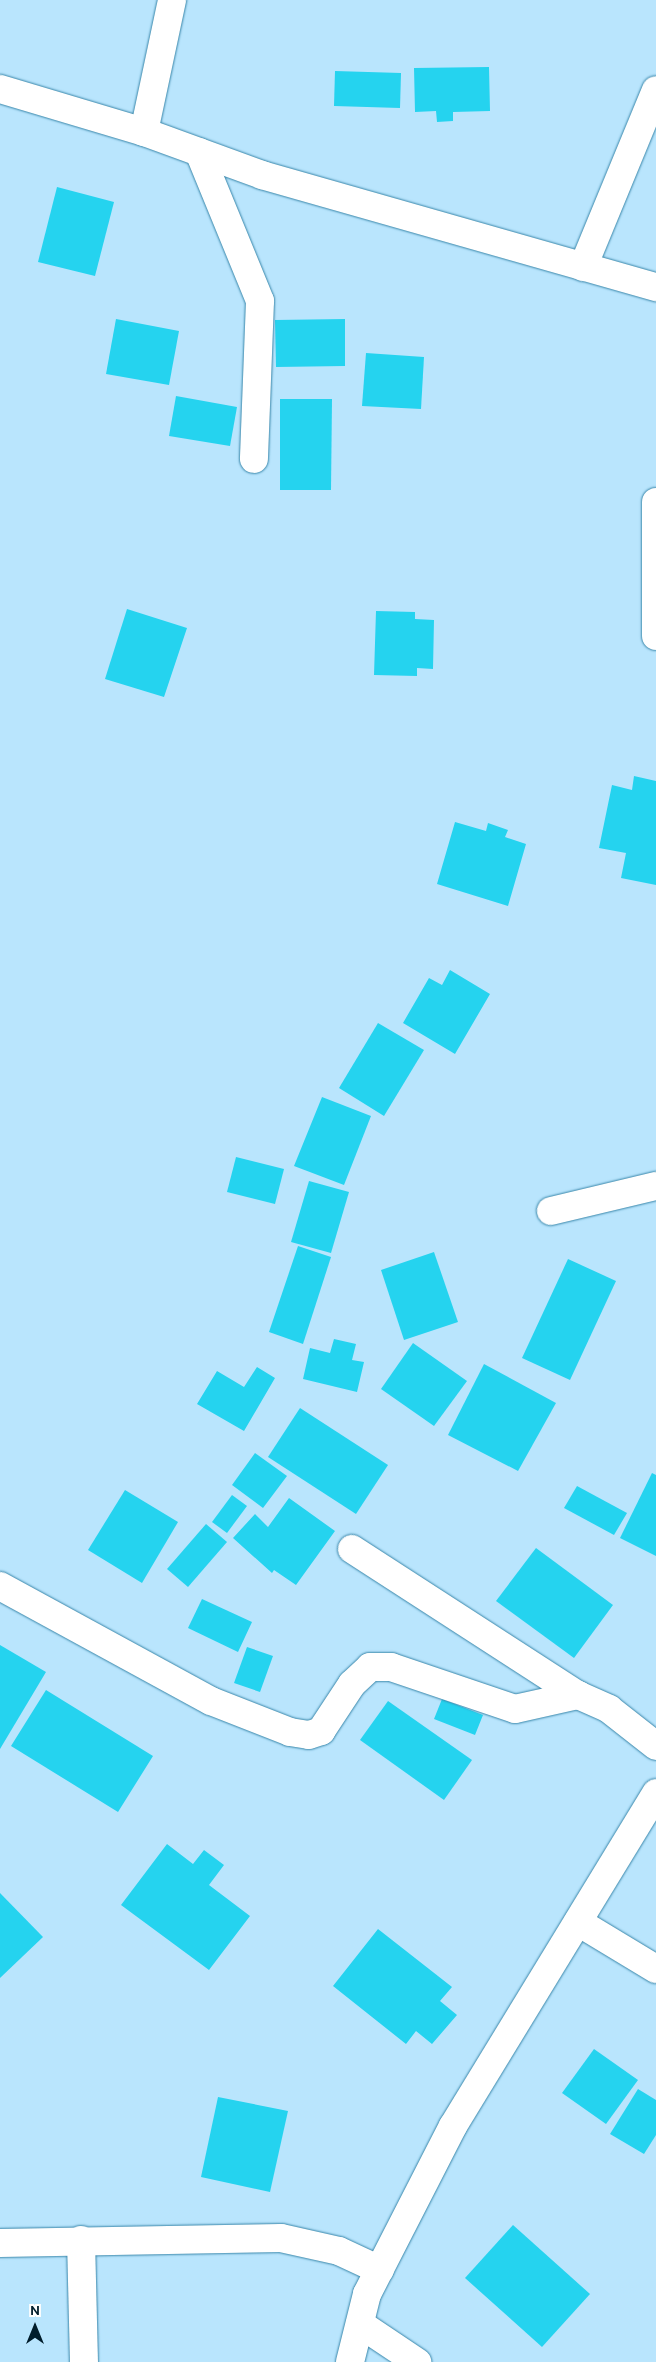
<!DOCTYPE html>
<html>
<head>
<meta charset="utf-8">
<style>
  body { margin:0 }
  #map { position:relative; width:656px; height:2362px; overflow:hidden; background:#b9e5fd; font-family:Overpass,sans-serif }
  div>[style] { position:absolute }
  .building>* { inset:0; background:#25d3ef }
  .roads { filter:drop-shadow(0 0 1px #3886aa) drop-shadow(0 0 1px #3886aa) }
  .street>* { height:28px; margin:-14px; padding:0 14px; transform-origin:14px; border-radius:14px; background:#fff }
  span { translate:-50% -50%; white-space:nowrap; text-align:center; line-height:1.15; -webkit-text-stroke:4.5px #fefefe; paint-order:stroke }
  .north { position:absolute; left:10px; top:2302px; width:50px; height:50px; -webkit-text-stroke:4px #fefefe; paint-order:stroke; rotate:0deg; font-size:14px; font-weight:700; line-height:20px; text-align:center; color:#001d2c }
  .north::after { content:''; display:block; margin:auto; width:18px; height:22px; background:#001d2c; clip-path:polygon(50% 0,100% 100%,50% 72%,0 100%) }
</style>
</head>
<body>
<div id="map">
  <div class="building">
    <i style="clip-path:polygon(489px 67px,490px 111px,453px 112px,453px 121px,437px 122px,436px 111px,415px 112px,414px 68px)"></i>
    <i style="clip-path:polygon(335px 71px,401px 73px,400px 108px,334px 106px)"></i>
    <i style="clip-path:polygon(57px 187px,114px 202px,95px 276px,38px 262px)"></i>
    <i style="clip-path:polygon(116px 319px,179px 331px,169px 385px,106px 374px)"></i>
    <i style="clip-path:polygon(345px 319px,345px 366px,276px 367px,275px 320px)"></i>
    <i style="clip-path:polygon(366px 353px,424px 357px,421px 409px,362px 406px)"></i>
    <i style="clip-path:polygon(176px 396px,237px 407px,230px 446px,169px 436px)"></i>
    <i style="clip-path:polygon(280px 399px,332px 399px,331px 490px,280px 490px)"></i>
    <i style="clip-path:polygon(127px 609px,187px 628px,164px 697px,105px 679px)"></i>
    <i style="clip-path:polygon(376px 611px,415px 612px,415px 619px,434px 620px,433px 669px,417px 668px,417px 676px,374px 675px)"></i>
    <i style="clip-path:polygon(634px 776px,656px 781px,656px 885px,621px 878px,626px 853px,599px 848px,612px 785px,632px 790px)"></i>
    <i style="clip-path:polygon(455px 822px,486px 831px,488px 823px,508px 830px,505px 837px,526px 844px,508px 906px,437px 884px)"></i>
    <i style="clip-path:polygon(450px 970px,490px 994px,455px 1054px,403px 1023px,429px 978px,442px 985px)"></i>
    <i style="clip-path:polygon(378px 1023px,424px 1050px,384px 1116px,339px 1088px)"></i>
    <i style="clip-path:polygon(322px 1097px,371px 1116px,344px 1185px,294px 1166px)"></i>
    <i style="clip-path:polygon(236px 1157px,284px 1169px,275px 1204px,227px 1192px)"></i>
    <i style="clip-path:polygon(309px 1181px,349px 1192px,331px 1253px,291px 1242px)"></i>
    <i style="clip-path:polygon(298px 1246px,331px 1257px,303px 1344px,269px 1332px)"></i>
    <i style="clip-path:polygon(434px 1252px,458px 1322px,404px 1340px,381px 1270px)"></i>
    <i style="clip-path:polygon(568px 1259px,616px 1281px,570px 1380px,522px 1358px)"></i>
    <i style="clip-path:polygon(334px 1339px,356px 1344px,352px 1360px,364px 1362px,357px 1392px,303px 1379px,310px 1348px,330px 1353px)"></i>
    <i style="clip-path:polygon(413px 1343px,467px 1381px,434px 1426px,381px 1389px)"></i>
    <i style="clip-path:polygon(484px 1364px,556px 1403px,518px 1471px,448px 1435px)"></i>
    <i style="clip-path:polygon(257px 1367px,275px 1378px,244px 1431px,197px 1404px,217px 1371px,244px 1387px)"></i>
    <i style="clip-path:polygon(300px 1408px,388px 1465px,356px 1514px,268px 1457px)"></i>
    <i style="clip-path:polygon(255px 1453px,287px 1476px,263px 1508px,232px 1485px)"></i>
    <i style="clip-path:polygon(652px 1473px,656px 1475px,656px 1556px,620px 1538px)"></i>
    <i style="clip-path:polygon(577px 1486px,627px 1513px,614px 1535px,564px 1508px)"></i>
    <i style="clip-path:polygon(125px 1490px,178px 1522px,142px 1583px,88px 1550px)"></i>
    <i style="clip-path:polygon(232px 1495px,247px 1506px,227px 1533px,212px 1522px)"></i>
    <i style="clip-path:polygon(289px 1498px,335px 1531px,296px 1585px,274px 1570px,272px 1573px,233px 1538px,255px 1514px,268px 1527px)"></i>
    <i style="clip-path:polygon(206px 1524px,227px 1542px,188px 1587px,167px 1569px)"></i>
    <i style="clip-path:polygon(536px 1548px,613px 1605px,574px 1658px,496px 1601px)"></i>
    <i style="clip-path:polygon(202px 1599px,252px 1622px,238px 1652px,188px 1628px)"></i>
    <i style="clip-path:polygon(0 1645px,46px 1672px,0 1749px)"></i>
    <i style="clip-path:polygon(247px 1647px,273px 1656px,260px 1692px,234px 1683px)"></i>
    <i style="clip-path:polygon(46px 1690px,153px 1756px,118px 1812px,11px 1746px)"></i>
    <i style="clip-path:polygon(442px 1699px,483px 1715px,475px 1735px,434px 1719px)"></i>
    <i style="clip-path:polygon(388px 1701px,472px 1760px,444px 1800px,360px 1740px)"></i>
    <i style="clip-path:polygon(167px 1844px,193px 1864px,204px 1850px,224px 1865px,209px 1885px,250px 1916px,209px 1970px,121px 1905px)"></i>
    <i style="clip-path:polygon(0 1893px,43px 1937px,0 1978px)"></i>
    <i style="clip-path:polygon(378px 1929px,452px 1987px,440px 2001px,457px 2015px,432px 2044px,416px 2031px,406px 2044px,333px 1986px)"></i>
    <i style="clip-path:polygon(594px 2049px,638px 2080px,606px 2124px,562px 2093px)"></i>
    <i style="clip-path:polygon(638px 2089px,656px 2100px,656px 2135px,644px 2154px,610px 2134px)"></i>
    <i style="clip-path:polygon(218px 2097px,288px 2111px,270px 2192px,201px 2177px)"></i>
    <i style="clip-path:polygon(513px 2225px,590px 2294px,542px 2347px,465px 2278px)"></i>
  </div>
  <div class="roads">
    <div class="street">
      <i style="left:0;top:89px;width:150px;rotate:16.6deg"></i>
      <i style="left:144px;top:132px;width:126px;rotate:20deg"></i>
      <i style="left:262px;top:175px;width:410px;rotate:15.9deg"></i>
      <i style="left:144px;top:132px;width:135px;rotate:-78deg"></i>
      <i style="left:199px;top:152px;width:161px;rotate:67.7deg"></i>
      <i style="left:260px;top:301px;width:158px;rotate:92.2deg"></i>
      <i style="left:583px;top:267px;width:191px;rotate:-67.6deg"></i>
      <i style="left:656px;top:502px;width:134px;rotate:90deg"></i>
      <i style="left:551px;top:1211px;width:108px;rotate:-13.4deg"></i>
      <i style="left:352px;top:1549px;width:269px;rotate:32.9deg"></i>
      <i style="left:0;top:1586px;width:240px;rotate:28.6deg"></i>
      <i style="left:211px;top:1701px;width:85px;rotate:21.4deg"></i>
      <i style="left:290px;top:1732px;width:19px;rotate:9deg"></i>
      <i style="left:309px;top:1735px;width:13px;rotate:-18deg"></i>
      <i style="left:321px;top:1731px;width:56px;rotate:-56.6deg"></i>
      <i style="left:352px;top:1684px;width:25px;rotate:-43deg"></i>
      <i style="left:370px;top:1667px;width:21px"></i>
      <i style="left:391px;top:1667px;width:131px;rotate:18.7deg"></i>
      <i style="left:515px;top:1709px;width:65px;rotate:-12.5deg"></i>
      <i style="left:578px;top:1695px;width:34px;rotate:24deg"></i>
      <i style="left:609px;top:1709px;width:60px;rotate:38.2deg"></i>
      <i style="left:578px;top:1922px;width:91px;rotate:31.1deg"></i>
      <i style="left:81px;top:2240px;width:122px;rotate:88.6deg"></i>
      <i style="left:0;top:2243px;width:281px;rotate:-1deg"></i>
      <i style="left:281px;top:2238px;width:59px;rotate:12.6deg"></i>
      <i style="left:339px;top:2251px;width:45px;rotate:24.9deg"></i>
      <i style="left:360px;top:2324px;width:69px;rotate:33.7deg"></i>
      <i style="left:350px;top:2362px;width:70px;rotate:-76deg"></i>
      <i style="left:367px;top:2294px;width:189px;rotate:-62.9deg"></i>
      <i style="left:453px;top:2126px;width:390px;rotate:-58.6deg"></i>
    </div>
  </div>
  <div class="north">N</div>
</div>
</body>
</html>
